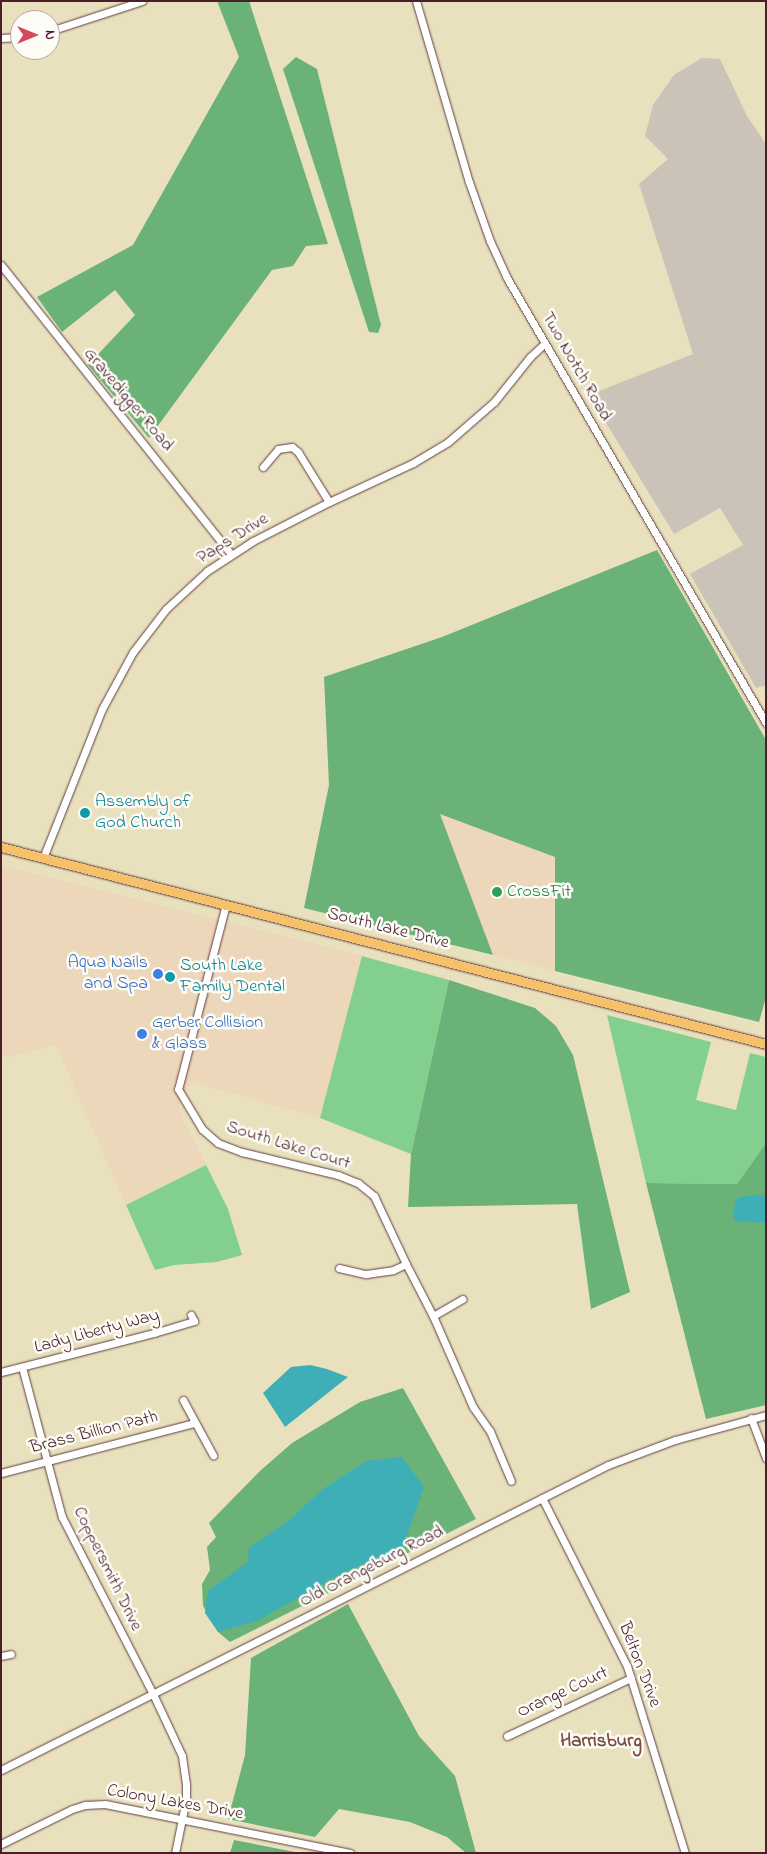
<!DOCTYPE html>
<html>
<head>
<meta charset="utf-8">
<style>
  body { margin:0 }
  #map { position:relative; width:767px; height:1854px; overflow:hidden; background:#e9e1be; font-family:"Indie Flower",sans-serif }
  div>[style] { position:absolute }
  .built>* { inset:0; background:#ecd7ba }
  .industrial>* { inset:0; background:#cbc2b8 }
  .green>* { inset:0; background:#83cf8d }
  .forest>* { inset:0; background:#6ab278 }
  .water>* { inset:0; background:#3eafb6 }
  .roads { filter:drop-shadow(0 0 1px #623c41) drop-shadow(0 0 1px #623c41) }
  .minor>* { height:7px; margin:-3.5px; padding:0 3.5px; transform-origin:3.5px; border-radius:3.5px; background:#fff }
  .major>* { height:9px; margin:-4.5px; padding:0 4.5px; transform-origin:4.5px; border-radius:4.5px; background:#f5c16b }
  .dots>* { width:14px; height:14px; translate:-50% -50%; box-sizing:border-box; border:2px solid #fdfcf7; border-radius:50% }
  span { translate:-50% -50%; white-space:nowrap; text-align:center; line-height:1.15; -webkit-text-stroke:5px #fdfcf7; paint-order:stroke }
  .street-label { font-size:18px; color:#4a1f2b }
  .culture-label { font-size:18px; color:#0d838f }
  .left { translate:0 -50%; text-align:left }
  .leisure-label { font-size:18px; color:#27864d }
  .shop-label { font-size:18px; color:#366cbe }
  .right { translate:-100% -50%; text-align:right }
  .neighbourhood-label { font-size:19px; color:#7b4a41; font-weight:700 }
  .frame { position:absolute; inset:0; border:2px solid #4a1f2b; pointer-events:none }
  .north { position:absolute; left:10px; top:10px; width:50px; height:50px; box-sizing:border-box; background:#fdfcf7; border:1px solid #b5a4a5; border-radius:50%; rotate:90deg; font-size:14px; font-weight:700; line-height:20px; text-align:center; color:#4a1f2b }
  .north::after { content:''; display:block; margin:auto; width:18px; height:22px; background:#d1495b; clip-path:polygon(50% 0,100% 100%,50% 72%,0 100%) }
</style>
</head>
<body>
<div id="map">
  <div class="built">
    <i style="clip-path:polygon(440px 814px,555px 857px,555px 971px,493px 955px)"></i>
    <i style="clip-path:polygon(1px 865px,362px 956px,320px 1118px,192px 1082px,178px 1108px,206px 1165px,126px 1205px,56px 1045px,1px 1058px)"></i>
  </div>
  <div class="industrial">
    <i style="clip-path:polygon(702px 58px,720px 59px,747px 116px,766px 144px,766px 685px,756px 688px,690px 574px,743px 545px,720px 508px,674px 534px,589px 395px,693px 354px,639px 184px,668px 159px,645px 136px,653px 105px,674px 75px)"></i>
  </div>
  <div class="green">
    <i style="clip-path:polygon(362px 956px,449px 980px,411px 1154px,320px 1118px)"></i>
    <i style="clip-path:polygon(607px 1015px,711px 1042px,696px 1100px,736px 1110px,750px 1053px,766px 1057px,766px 1143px,737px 1184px,646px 1183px)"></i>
    <i style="clip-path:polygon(206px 1165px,228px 1209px,242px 1255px,217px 1262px,174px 1265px,155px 1270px,126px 1205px)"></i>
  </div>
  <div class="forest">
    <i style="clip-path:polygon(217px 1px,249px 1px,328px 244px,306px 246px,293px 266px,272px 270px,149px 438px,88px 365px,135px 315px,115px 290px,62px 332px,37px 297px,133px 245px,239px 57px)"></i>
    <i style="clip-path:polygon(296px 57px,317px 69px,381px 325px,378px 333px,369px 332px,283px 69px)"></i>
    <i style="clip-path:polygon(657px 550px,766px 740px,766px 997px,759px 1022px,555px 971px,555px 857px,440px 814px,493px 955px,304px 908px,329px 785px,324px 677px,442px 637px)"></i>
    <i style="clip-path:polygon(449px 980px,535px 1008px,556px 1026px,573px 1055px,630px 1292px,591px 1309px,577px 1204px,408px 1207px,411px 1154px)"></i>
    <i style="clip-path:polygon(766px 1143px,766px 1405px,706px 1419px,646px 1183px,737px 1184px)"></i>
    <i style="clip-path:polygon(403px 1388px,476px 1519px,230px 1642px,218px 1632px,203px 1606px,202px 1584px,210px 1570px,207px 1547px,216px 1537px,209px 1523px,260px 1471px,292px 1443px,360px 1402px)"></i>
    <i style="clip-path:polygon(348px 1604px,419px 1736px,455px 1776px,476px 1853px,466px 1853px,447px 1837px,410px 1822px,339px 1809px,315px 1837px,228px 1819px,245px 1755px,251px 1658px)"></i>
    <i style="clip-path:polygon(234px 1840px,300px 1853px,230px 1853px)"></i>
  </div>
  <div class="water">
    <i style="clip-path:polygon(755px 1195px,766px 1195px,766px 1223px,735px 1221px,733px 1212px,736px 1200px,739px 1197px)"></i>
    <i style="clip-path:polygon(310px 1365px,327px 1369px,348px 1377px,285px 1427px,263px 1393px,291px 1367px)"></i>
    <i style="clip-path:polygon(402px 1457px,424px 1487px,403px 1547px,342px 1573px,257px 1621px,218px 1632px,205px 1613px,208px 1591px,248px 1562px,249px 1548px,288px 1521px,323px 1489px,366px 1461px)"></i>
  </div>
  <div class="roads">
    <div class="minor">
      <i style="left:416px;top:1px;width:189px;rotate:73.7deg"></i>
      <i style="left:469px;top:182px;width:63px;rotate:70.4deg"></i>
      <i style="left:490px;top:241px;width:41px;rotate:65.3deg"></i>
      <i style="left:507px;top:278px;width:515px;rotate:59.8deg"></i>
      <i style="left:50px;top:31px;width:97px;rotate:-18.1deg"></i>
      <i style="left:1px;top:38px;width:19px;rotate:-3deg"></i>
      <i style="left:1px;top:265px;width:369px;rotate:51.5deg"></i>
      <i style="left:263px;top:467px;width:23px;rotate:-50deg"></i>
      <i style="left:278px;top:449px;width:14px;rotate:-8deg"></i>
      <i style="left:292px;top:447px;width:8px;rotate:40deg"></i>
      <i style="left:298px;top:452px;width:59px;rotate:58.2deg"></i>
      <i style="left:43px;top:858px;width:160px;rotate:-68.4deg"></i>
      <i style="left:102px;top:709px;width:65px;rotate:-61.5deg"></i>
      <i style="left:133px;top:652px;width:54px;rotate:-52.5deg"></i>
      <i style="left:166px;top:609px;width:56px;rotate:-42.8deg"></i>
      <i style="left:207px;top:571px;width:55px;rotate:-33.1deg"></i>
      <i style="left:253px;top:541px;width:85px;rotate:-27.2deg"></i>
      <i style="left:329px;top:502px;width:93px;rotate:-24.9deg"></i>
      <i style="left:413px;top:463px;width:41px;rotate:-31deg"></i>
      <i style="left:448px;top:442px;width:61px;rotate:-41deg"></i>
      <i style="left:494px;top:402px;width:58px;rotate:-51.3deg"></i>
      <i style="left:530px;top:357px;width:19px;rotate:-43deg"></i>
      <i style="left:226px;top:904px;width:191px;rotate:104.5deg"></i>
      <i style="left:178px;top:1089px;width:47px;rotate:59deg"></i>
      <i style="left:202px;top:1129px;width:21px;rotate:41deg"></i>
      <i style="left:218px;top:1143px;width:26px;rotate:21deg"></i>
      <i style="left:242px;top:1152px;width:99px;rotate:13.5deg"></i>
      <i style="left:338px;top:1175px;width:22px;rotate:22deg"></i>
      <i style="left:358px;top:1183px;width:21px;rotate:39deg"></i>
      <i style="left:374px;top:1196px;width:75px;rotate:64.8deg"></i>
      <i style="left:406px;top:1264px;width:59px;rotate:62.6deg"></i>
      <i style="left:433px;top:1316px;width:99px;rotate:66.3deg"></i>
      <i style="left:473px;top:1407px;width:29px;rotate:55deg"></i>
      <i style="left:490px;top:1431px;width:54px;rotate:67.2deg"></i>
      <i style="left:339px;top:1268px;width:28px;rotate:13deg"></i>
      <i style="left:366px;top:1274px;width:27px;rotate:-8deg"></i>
      <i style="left:393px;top:1270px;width:14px;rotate:-25deg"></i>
      <i style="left:433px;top:1316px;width:34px;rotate:-30deg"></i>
      <i style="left:22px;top:1367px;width:155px;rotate:75.1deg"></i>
      <i style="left:62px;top:1517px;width:199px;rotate:62.8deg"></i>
      <i style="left:153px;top:1694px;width:68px;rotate:64.9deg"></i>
      <i style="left:182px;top:1756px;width:28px;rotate:82deg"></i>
      <i style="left:186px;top:1784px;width:15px;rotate:90deg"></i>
      <i style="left:186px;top:1799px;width:55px;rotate:101.5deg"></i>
      <i style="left:1px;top:1372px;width:158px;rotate:-14.3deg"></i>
      <i style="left:154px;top:1333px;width:42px;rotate:-16.7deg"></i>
      <i style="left:194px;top:1321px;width:7px;rotate:-117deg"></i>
      <i style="left:183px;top:1400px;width:63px;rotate:61.4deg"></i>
      <i style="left:751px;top:1418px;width:43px;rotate:69.4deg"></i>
      <i style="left:1px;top:1473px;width:199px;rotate:-14.5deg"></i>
      <i style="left:542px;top:1498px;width:188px;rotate:63.2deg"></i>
      <i style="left:627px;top:1666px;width:196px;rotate:72.8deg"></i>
      <i style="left:1px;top:1656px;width:10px;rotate:-11deg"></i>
      <i style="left:507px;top:1736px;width:137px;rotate:-25.1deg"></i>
      <i style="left:1px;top:1770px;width:679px;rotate:-26.68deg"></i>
      <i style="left:608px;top:1465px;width:72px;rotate:-20.5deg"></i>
      <i style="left:675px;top:1440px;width:94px;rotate:-15.4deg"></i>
      <i style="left:1px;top:1844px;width:79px;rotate:-26.2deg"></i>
      <i style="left:72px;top:1809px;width:14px;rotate:-17deg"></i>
      <i style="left:85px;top:1805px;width:20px;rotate:-3deg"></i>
      <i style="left:105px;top:1804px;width:250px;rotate:11.3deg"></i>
    </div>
    <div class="major">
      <i style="left:1px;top:847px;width:790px;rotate:14.44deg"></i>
    </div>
  </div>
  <div class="dots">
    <i style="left:85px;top:813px;background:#0f9aa8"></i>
    <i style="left:497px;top:892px;background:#2e9e5b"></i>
    <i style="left:158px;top:974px;background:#3f7fe0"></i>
    <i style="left:170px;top:977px;background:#0f9aa8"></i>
    <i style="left:142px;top:1034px;background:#3f7fe0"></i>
  </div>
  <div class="street-label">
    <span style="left:576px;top:367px;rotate:60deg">Two Notch Road</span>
    <span style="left:128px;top:400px;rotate:50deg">Gravedigger Road</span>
    <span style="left:233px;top:539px;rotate:-32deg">Paps Drive</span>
    <span style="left:388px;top:929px;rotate:14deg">South Lake Drive</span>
    <span style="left:288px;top:1146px;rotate:17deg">South Lake Court</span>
    <span style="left:97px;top:1332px;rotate:-15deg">Lady Liberty Way</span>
    <span style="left:94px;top:1433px;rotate:-14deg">Brass Billion Path</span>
    <span style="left:372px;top:1567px;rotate:-27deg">Old Orangeburg Road</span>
    <span style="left:107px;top:1569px;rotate:64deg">Coppersmith Drive</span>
    <span style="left:639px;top:1665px;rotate:69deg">Belton Drive</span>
    <span style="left:563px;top:1693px;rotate:-25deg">Orange Court</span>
    <span style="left:175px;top:1803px;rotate:10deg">Colony Lakes Drive</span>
  </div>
  <div class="culture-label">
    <span class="left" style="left:95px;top:813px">Assembly of<br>God Church</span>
    <span class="left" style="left:180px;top:977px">South Lake<br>Family Dental</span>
  </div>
  <div class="leisure-label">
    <span class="left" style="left:507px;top:892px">CrossFit</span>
  </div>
  <div class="shop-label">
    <span class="right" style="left:148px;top:974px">Aqua Nails<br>and Spa</span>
    <span class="left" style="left:152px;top:1034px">Gerber Collision<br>&amp; Glass</span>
  </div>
  <div class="neighbourhood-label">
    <span style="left:601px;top:1742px">Harrisburg</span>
  </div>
  <div class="frame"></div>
  <div class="north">N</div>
</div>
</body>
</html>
